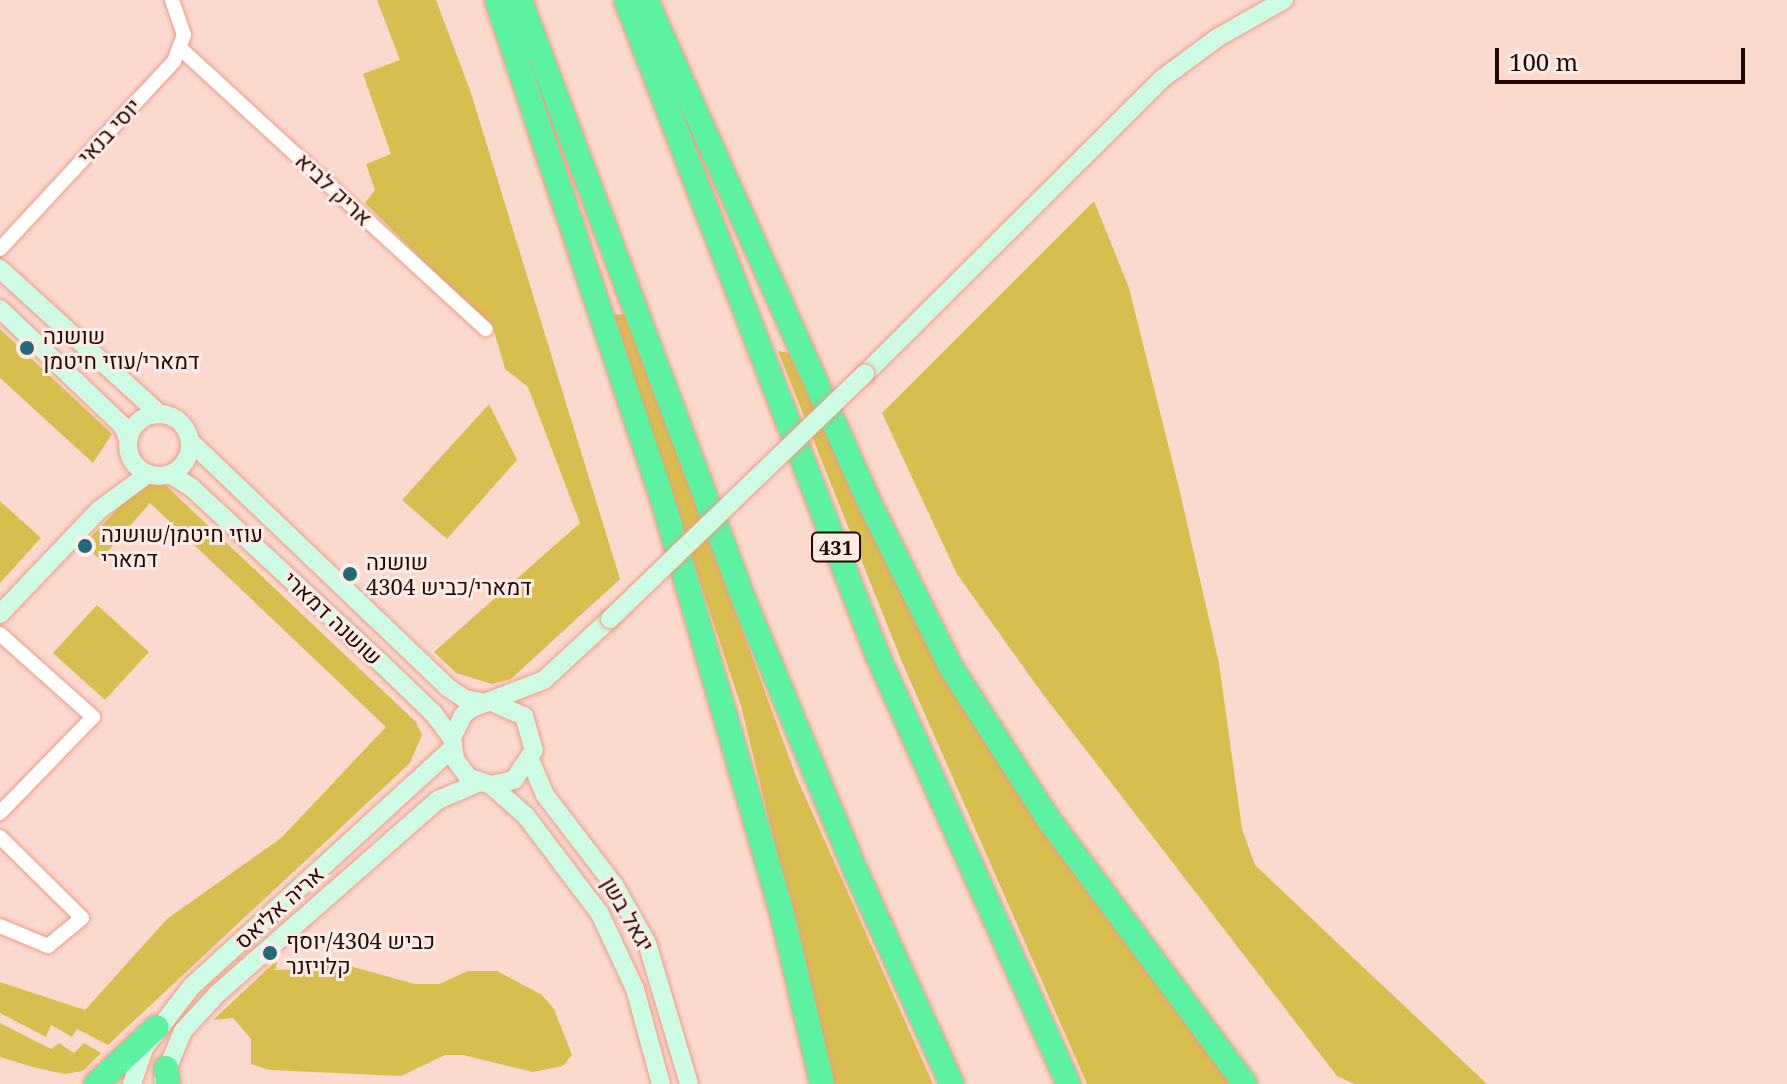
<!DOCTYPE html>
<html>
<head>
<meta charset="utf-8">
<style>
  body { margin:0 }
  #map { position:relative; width:1787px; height:1084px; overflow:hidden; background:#fcd9cf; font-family:"Noto Serif",Heebo,serif }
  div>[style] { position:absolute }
  .green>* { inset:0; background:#d8be4e }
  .roads { filter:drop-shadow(0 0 2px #ed9c85) drop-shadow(0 0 2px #ed9c85) }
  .street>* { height:14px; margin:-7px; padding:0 7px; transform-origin:7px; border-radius:7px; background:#fff }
  .secondary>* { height:18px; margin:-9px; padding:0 9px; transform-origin:9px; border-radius:9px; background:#cefbe3 }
  .secondary>.ring { margin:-9px; padding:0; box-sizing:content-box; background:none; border:18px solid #cefbe3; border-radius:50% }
  .highway>* { height:24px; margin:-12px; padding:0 12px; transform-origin:12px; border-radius:12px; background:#5cf2a2 }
  .bridges { filter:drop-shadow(0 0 2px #ed9c85) drop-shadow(0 0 2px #ed9c85) }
  .secondary-bridge>* { height:18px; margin:-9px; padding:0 9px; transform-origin:9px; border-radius:9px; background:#cefbe3 }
  .dots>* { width:22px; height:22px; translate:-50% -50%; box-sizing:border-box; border:4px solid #fdebe6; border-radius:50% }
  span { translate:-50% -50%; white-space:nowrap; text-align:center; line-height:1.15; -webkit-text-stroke:6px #fdebe6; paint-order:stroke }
  .shield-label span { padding:2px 6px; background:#fdebe6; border:2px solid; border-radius:6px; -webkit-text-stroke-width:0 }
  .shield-label { font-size:20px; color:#230702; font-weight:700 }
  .street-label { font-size:22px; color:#230702 }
  .poi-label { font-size:22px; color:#230702 }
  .left { translate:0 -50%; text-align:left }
  .scale { position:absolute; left:1495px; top:48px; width:250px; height:36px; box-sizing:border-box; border:4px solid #230702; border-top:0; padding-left:10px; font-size:24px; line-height:28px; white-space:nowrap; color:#230702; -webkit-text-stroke:6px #fdebe6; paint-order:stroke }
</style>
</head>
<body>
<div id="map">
  <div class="green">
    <i style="clip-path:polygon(377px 0,436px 0,471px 93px,620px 579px,511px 679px,492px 684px,456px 673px,434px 652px,580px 523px,528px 387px,505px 369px,494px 331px,365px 203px,375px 190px,366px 164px,391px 154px,363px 74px,400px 60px)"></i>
    <i style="clip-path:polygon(1094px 201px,1129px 288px,1179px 488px,1219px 663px,1242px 829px,1255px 865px,1487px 1084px,1354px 1084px,1337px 1076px,1042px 693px,957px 574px,882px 413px)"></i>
    <i style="clip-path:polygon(626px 314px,796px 776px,933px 1084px,834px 1084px,741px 706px,611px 315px)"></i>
    <i style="clip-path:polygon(0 329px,112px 434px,93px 463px,0 378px)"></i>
    <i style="clip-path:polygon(778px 351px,789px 353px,867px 521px,1230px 1084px,1087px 1084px,902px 662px)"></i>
    <i style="clip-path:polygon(489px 404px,517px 460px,447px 539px,402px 500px)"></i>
    <i style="clip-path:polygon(157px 477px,416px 722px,422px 735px,410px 763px,108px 1045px,77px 1029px,72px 1037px,51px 1025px,46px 1037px,0 1013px,0 982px,85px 1010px,167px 919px,281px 838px,386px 727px,150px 503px,100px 560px,84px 544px,133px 493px)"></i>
    <i style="clip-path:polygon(0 501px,41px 538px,0 583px)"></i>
    <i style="clip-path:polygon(97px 605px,149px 652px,105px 700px,53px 653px)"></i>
    <i style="clip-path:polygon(278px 959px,275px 970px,302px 969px,314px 963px,346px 965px,415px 984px,439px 984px,468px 971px,497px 971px,542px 995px,554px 1009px,572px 1055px,563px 1066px,533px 1072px,463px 1055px,445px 1055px,401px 1076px,269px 1070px,251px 1064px,251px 1039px,233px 1018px,213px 1020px)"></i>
    <i style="clip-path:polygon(0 1023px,51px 1049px,59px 1043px,74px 1053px,84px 1043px,101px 1053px,83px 1071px,64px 1074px,33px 1067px,0 1057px)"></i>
  </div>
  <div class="roads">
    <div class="street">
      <i style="left:181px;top:49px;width:414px;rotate:42.6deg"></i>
      <i style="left:0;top:249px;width:256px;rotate:-47.2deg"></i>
      <i style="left:174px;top:61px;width:28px;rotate:-69deg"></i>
      <i style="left:184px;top:35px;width:37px;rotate:-109deg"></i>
      <i style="left:0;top:634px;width:125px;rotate:41.7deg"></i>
      <i style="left:93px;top:717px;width:134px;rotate:134.1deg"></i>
      <i style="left:0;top:837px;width:115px;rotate:44.6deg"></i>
      <i style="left:82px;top:918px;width:44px;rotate:140.5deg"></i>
      <i style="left:48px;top:946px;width:52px;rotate:-157.4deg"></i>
    </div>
    <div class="secondary">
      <i style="left:0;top:269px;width:214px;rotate:42.3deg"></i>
      <i style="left:0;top:309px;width:168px;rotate:43.6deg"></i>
      <i style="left:122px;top:425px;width:14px;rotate:65deg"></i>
      <i style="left:865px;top:374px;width:420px;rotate:-44.8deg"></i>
      <i style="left:1163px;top:78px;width:67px;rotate:-36.5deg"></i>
      <i style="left:1217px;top:38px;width:77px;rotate:-29.6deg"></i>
      <i class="ring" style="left:128px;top:414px;width:44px;height:44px"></i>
      <i style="left:191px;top:442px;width:354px;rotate:43.7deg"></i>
      <i style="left:447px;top:687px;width:22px;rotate:34deg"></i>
      <i style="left:465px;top:699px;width:20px;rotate:11deg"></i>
      <i style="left:170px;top:474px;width:25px;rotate:32deg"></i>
      <i style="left:191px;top:487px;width:258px;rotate:42.8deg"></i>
      <i style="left:380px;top:662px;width:74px;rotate:43.9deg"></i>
      <i style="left:433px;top:713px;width:31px;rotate:53deg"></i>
      <i style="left:0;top:614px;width:144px;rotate:-46.4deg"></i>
      <i style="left:99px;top:510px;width:61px;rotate:-36.3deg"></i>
      <i style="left:492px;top:702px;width:35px;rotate:24deg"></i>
      <i style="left:524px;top:716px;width:35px;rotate:74deg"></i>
      <i style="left:534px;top:750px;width:36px;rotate:124deg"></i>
      <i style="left:514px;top:780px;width:24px;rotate:168deg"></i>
      <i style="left:491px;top:785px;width:24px;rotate:-161deg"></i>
      <i style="left:468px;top:777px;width:22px;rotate:-126deg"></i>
      <i style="left:455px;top:759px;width:21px;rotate:-98deg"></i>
      <i style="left:452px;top:738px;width:25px;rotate:-64deg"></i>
      <i style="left:463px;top:715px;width:11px;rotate:-38deg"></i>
      <i style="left:472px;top:708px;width:77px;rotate:-21.3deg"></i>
      <i style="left:544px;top:680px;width:90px;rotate:-42.7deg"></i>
      <i style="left:531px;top:762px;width:36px;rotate:67deg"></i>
      <i style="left:545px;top:795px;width:113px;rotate:52.5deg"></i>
      <i style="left:614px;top:885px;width:67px;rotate:60.4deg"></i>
      <i style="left:647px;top:943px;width:147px;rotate:73.4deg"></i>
      <i style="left:491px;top:785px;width:47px;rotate:41.5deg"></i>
      <i style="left:526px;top:816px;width:123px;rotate:52.9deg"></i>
      <i style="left:600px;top:914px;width:83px;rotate:65deg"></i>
      <i style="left:635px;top:989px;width:98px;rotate:74.7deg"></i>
      <i style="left:163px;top:1079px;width:52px;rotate:-67.4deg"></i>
      <i style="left:183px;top:1031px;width:52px;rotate:-47.4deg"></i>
      <i style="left:218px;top:993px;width:293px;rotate:-41.3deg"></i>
      <i style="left:438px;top:800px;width:43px;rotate:-23deg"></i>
      <i style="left:132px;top:1084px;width:39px;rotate:-71deg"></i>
      <i style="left:145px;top:1047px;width:76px;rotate:-52.5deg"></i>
      <i style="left:191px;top:987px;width:353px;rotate:-42.4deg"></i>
    </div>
    <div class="highway">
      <i style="left:497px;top:0;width:535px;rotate:71.7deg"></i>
      <i style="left:665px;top:508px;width:417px;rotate:73.9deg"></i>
      <i style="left:781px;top:909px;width:180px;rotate:76.8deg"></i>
      <i style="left:520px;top:0;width:640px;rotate:69.53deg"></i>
      <i style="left:744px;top:600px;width:299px;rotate:67.6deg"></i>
      <i style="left:858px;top:876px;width:228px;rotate:65.7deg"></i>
      <i style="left:626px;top:0;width:701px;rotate:69deg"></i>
      <i style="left:877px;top:654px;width:471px;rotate:66deg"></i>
      <i style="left:646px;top:0;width:552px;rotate:66.04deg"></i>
      <i style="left:870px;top:504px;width:184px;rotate:63.6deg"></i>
      <i style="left:952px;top:669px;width:179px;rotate:57.3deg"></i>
      <i style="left:1049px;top:820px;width:329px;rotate:53.4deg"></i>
      <i style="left:166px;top:1068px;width:16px;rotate:83deg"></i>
      <i style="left:96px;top:1084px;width:83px;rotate:-43.1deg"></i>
    </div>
  </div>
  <div class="bridges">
    <div class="secondary-bridge">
      <i style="left:610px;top:619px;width:354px;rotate:-43.9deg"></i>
    </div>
  </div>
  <div class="dots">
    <i style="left:27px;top:348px;background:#246979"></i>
    <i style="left:85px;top:546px;background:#246979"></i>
    <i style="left:350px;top:574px;background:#246979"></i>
    <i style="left:270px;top:953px;background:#246979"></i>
  </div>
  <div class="shield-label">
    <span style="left:836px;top:547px">431</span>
  </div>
  <div class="street-label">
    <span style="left:109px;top:131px;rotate:-47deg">יוסי בנאי</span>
    <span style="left:334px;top:189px;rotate:43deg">אריק לביא</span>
    <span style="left:333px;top:618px;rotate:43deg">שושנה דמארי</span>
    <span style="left:279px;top:907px;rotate:-42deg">אריה אליאס</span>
    <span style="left:628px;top:914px;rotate:60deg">יגאל בשן</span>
  </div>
  <div class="poi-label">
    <span class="left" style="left:43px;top:348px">שושנה<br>דמארי/עוזי חיטמן</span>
    <span class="left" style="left:101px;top:546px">עוזי חיטמן/שושנה<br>דמארי</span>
    <span class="left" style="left:366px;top:574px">שושנה<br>דמארי/כביש 4304</span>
    <span class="left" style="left:286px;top:953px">כביש 4304/יוסף<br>קלויזנר</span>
  </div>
  <div class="scale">100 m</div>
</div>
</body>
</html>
